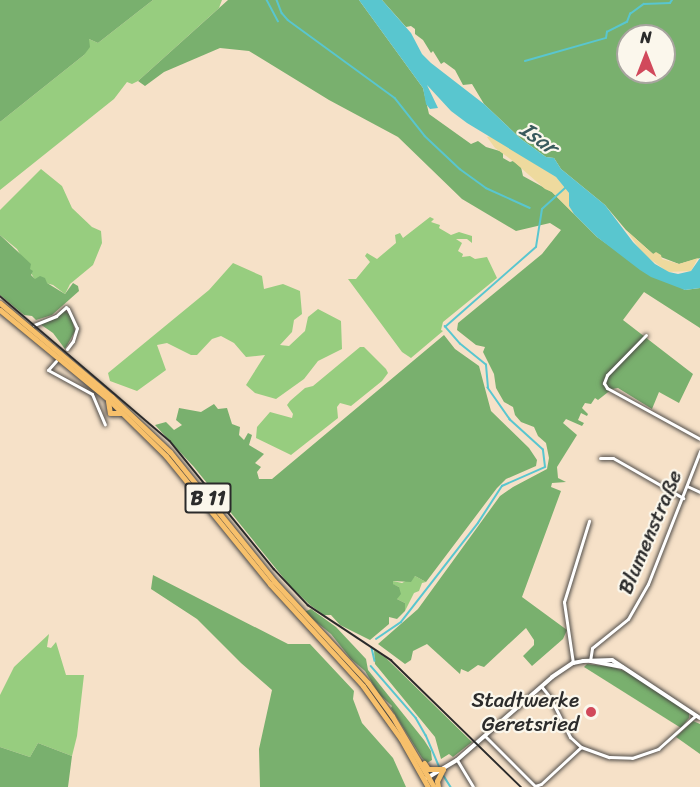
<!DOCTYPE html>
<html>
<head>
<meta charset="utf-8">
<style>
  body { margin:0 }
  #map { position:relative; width:700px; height:787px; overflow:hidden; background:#f6e1c8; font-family:Sriracha,sans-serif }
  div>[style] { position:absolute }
  .green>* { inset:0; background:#97cd7f }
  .forest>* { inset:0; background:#79b06e }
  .sand>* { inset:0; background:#eeda9e }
  .water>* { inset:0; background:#59c6cf }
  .stream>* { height:1.5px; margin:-0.75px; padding:0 0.75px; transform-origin:0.75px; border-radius:0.75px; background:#59c6cf }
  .roads { filter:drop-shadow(0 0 2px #494643) drop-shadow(0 0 2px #494643) }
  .minor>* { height:3px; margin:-1.5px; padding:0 1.5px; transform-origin:1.5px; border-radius:1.5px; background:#fff }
  .tertiary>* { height:4px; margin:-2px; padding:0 2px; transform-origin:2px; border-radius:2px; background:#fff }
  .primary>* { height:5px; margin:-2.5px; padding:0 2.5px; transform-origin:2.5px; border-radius:2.5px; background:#f7c06b }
  .rail>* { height:1.5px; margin:-0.75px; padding:0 0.75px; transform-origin:0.75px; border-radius:0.75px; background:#2b2b2b }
  .dots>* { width:16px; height:16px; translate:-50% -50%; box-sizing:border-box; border:3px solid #fbf7ec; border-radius:50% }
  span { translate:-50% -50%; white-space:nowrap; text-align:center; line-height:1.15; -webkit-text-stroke:4.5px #fbf7ec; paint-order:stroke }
  .shield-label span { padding:2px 4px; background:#fbf7ec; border:2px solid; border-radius:4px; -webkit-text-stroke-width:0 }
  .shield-label { font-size:20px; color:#2b2b2b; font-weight:700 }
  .street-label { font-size:21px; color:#2b2b2b }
  .poi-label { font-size:21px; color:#2b2b2b }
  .right { translate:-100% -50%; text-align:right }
  .water-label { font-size:22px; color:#395a5c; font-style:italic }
  .north { position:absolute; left:616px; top:24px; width:60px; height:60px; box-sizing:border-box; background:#fbf7ec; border:2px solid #a8a59f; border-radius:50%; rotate:0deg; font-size:16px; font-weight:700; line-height:24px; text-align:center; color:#2b2b2b }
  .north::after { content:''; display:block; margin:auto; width:21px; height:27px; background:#d1495b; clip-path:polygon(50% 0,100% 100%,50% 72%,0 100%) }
</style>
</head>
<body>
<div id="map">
  <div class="green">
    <i style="clip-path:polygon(153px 0,222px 0,219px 8px,138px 81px,132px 84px,127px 82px,114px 99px,0 190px,0 122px,84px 55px,89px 39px,98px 43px)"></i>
    <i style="clip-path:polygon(41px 169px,62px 186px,72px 208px,92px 227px,101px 231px,102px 243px,93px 265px,70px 284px,65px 294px,53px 285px,35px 280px,17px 249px,0 235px,0 210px)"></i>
    <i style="clip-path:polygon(430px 217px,434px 219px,431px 222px,440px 225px,439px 228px,451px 235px,459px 232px,472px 236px,472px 243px,467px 239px,456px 239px,462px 243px,458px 251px,463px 254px,462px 257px,470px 256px,475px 259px,487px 257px,497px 278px,443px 322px,441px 330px,443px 331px,411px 358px,402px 352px,348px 279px,356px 279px,370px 262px,365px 256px,367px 253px,377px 259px,396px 243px,395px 235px,400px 233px,403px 238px)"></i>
    <i style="clip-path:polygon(233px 263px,262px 276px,264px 289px,283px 284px,300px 291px,302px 314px,294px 320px,292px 332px,280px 345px,289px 346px,305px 331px,308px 317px,318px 309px,341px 321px,342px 349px,318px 361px,304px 379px,276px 399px,255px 393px,246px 385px,265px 355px,246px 357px,234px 343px,221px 336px,212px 339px,197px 355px,191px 355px,167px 343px,157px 345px,166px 370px,137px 391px,110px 381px,108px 373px,209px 290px)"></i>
    <i style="clip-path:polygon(360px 347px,364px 347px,386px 369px,388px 373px,382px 381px,351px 406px,340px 403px,337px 407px,338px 418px,291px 455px,256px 438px,257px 427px,270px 412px,292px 418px,293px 414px,287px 405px,290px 401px,305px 388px,313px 386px)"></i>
    <i style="clip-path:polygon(415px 576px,426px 582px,422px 583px,419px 591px,414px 593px,405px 611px,405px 603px,397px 599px,399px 587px,392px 584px,393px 581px,402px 583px)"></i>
    <i style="clip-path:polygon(49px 634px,47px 647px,51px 648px,56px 642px,66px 675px,84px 675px,77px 736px,72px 756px,38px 743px,30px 757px,0 747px,0 695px,14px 667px)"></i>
  </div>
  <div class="forest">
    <i style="clip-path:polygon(0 0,153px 0,98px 43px,89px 39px,90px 47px,84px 55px,0 122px)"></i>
    <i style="clip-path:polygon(228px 0,359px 0,423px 88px,429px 114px,471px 144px,478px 141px,486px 147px,503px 152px,503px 158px,510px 162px,513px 161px,521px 167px,523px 176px,552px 192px,597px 237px,614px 249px,685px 290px,700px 288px,700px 328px,644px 292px,623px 320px,693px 374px,679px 403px,659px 392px,652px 409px,618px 388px,612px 389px,598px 400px,595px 398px,591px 404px,585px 403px,582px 408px,588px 414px,587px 416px,581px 413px,578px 420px,584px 423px,582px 426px,566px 419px,563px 423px,577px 435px,557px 467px,558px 478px,566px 482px,552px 483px,551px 487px,561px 491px,522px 597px,567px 630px,563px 639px,532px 666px,523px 656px,534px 645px,534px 640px,526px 628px,484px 667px,478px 665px,468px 672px,461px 669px,460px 674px,427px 644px,413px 651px,411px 660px,405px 664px,378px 644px,418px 609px,500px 496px,513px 487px,547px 469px,549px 458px,546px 443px,538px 436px,534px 427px,521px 422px,515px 415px,513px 407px,504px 402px,496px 388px,494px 374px,483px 352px,485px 347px,476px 345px,457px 330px,458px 323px,542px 254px,561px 230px,550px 223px,516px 231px,462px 199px,398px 137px,329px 100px,249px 51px,220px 48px,164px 72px,145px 86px,138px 81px)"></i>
    <i style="clip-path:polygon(evenodd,382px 0,700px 0,700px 258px,679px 264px,653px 254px,626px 230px,605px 205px,561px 169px,554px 158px,546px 157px,521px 139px,484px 104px,472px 84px,463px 85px,455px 70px,444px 62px,441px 64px,433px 51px,431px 53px,423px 40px,415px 34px,415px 29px,411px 26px,406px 27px,382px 0,628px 36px,664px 36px,664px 72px,628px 72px,628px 36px)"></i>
    <i style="clip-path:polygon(0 235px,31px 264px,30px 269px,33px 271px,31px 275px,35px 279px,40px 276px,45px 278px,47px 283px,65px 294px,73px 283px,78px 286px,79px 291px,52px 315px,36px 320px,32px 316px,24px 315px,0 295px)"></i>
    <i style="clip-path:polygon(64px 310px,71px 316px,75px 331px,65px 349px,53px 333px,40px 324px,57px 317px)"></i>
    <i style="clip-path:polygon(444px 335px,455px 349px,479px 366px,491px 411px,529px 448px,537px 460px,536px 466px,506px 479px,497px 488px,426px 582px,415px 576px,411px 582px,393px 581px,393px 584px,399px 587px,401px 594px,397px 599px,405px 603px,405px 611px,397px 619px,389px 617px,389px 624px,370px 640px,340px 625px,331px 615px,324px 615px,310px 605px,290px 586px,194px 467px,155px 425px,166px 422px,174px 430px,182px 425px,176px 420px,179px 408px,201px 412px,214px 404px,218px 409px,227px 408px,232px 424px,240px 427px,239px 435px,244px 440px,248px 433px,252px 435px,249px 445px,264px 454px,255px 463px,261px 467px,257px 472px,259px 479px,272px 479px)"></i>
    <i style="clip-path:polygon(153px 575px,288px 644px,310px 644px,354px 691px,353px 699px,362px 723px,393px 758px,406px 787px,260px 787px,259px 749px,272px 690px,241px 663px,197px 619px,151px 589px)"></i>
    <i style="clip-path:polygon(311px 609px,336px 627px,366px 659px,368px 670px,424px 740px,431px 751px,432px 760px,427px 763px,422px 758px,391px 708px,392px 706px,379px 694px,365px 671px,351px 659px,331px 634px,304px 612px)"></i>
    <i style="clip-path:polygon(374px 650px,386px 658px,472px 742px,453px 757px,449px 754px,441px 759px,435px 737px,375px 664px)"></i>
    <i style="clip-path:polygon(587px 664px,612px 667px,631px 673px,689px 711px,689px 718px,681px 728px,584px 667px)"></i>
    <i style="clip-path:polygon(693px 721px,700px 724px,700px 754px,676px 737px)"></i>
    <i style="clip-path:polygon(38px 743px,72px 756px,68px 787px,0 787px,0 747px,30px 757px)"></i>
  </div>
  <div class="sand">
    <i style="clip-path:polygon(491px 136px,556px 177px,569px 193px,569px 206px,574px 214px,552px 192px,545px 189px,513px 161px,495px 148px,487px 137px)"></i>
    <i style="clip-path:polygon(626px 230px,653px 254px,656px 252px,661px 255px,662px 259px,679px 264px,698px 258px,691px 271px,668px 272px,643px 254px)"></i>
  </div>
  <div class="water">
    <i style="clip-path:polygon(359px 0,382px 0,411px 33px,422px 54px,431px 63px,484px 104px,521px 139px,546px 157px,554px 158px,561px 169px,605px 205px,633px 242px,655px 264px,669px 272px,678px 274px,691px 271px,700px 258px,700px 288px,685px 290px,651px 277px,640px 270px,597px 237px,574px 214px,569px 206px,569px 193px,556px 177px,467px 123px,451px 111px,427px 85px,438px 108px,430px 109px,426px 104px,423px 88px)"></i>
  </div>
  <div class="stream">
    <i style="left:267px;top:0;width:24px;rotate:62deg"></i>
    <i style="left:277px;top:0;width:14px;rotate:69deg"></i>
    <i style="left:282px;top:13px;width:9px;rotate:49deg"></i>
    <i style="left:288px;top:20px;width:132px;rotate:36.1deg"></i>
    <i style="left:395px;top:98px;width:48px;rotate:51.7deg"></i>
    <i style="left:425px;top:136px;width:48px;rotate:43.3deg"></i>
    <i style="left:460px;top:169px;width:32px;rotate:36deg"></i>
    <i style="left:486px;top:188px;width:48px;rotate:24.4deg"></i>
    <i style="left:525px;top:61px;width:84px;rotate:-15.9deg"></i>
    <i style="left:606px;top:38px;width:6px;rotate:-81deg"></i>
    <i style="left:607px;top:32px;width:22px;rotate:-27deg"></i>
    <i style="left:627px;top:22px;width:9px;rotate:-69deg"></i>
    <i style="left:630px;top:14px;width:17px;rotate:-36deg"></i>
    <i style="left:644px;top:4px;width:26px;rotate:-2deg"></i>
    <i style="left:670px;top:3px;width:4px;rotate:-56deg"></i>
    <i style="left:376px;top:639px;width:30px;rotate:-34deg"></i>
    <i style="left:401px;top:622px;width:125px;rotate:-52.1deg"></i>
    <i style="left:478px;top:523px;width:44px;rotate:-57deg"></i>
    <i style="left:502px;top:486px;width:47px;rotate:-23.8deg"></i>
    <i style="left:545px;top:467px;width:17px;rotate:-97deg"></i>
    <i style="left:543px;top:450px;width:45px;rotate:-137.7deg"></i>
    <i style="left:510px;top:420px;width:39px;rotate:-125deg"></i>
    <i style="left:488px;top:388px;width:23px;rotate:-95deg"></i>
    <i style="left:486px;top:365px;width:33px;rotate:-141deg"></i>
    <i style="left:460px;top:344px;width:23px;rotate:-131deg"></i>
    <i style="left:445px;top:327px;width:121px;rotate:-41.3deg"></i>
    <i style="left:536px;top:247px;width:38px;rotate:-81deg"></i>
    <i style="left:542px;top:209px;width:31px;rotate:-42deg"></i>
    <i style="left:372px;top:648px;width:13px;rotate:77deg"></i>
    <i style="left:371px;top:666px;width:69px;rotate:49.1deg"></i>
    <i style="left:416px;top:718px;width:20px;rotate:60deg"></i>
    <i style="left:426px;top:735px;width:34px;rotate:67deg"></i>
    <i style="left:444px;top:776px;width:13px;rotate:58deg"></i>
  </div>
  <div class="roads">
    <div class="minor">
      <i style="left:34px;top:325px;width:24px;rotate:-22deg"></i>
      <i style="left:56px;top:316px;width:13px;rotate:-42deg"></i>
      <i style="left:66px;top:307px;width:3px;rotate:45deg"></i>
      <i style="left:68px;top:309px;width:21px;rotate:65deg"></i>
      <i style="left:77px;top:328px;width:14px;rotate:107deg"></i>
      <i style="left:73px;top:341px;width:10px;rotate:127deg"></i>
      <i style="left:646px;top:335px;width:56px;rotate:134.3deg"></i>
      <i style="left:607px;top:375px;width:9px;rotate:111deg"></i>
      <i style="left:604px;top:383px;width:6px;rotate:59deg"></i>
      <i style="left:607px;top:388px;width:106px;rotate:28.7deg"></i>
      <i style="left:56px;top:361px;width:12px;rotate:132deg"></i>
      <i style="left:48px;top:370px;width:50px;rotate:28.6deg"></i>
      <i style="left:92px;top:394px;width:33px;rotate:67deg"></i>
      <i style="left:600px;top:458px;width:13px"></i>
      <i style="left:613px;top:458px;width:81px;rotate:29.7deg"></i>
      <i style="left:687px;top:486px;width:14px;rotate:25deg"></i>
      <i style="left:590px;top:661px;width:13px;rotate:-81deg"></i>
      <i style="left:592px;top:648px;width:46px;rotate:-38.9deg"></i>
      <i style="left:628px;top:619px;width:40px;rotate:-60.3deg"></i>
      <i style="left:648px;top:584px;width:143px;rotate:-68.6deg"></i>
      <i style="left:573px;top:663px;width:62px;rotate:-98.4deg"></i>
      <i style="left:564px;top:602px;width:85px;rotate:-72.8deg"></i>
      <i style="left:541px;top:686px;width:14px;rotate:51deg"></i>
      <i style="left:550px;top:697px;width:45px;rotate:63.4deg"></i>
      <i style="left:570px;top:737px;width:15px;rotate:42deg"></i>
      <i style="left:581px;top:747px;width:30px;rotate:20deg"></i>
      <i style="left:609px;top:757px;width:23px;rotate:2deg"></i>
      <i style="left:632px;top:758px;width:28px;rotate:-19deg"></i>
      <i style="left:658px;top:749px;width:51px;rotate:-41.8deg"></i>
      <i style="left:485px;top:736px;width:71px;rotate:45deg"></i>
      <i style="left:535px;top:786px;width:6px;rotate:-18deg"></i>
      <i style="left:541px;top:784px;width:54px;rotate:-42.8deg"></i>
      <i style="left:457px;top:760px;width:31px;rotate:59deg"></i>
    </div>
    <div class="tertiary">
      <i style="left:591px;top:661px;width:32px;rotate:11deg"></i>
      <i style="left:427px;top:778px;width:35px;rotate:-31deg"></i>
      <i style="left:457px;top:760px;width:126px;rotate:-41.1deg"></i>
      <i style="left:552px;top:677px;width:25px;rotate:-34deg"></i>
      <i style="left:573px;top:663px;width:10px;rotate:-11deg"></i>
      <i style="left:583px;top:661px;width:29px;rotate:-2deg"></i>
      <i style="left:612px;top:660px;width:105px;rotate:33.4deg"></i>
    </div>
    <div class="primary">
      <i style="left:0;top:303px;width:146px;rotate:40deg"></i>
      <i style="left:112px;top:397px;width:80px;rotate:43.5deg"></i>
      <i style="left:170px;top:452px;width:166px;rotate:51.1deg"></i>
      <i style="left:274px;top:581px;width:139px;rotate:47.3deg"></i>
      <i style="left:368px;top:683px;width:41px;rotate:54deg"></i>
      <i style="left:392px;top:716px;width:82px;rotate:59.4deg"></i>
      <i style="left:0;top:310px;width:140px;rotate:39.5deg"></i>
      <i style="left:108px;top:399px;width:81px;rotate:44.5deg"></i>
      <i style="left:166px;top:456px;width:165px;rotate:50.9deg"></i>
      <i style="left:270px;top:584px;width:138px;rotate:47.6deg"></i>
      <i style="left:363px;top:686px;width:65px;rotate:54.4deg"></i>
      <i style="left:401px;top:739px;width:55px;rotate:60.6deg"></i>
      <i style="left:108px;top:401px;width:12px;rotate:81deg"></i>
      <i style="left:110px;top:413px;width:11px"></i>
      <i style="left:424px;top:763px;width:7px;rotate:56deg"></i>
      <i style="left:428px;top:769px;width:15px"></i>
      <i style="left:438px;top:787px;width:6px;rotate:-99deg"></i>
      <i style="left:437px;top:781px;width:13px;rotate:-63deg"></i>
    </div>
  </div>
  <div class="rail">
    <i style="left:0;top:296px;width:223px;rotate:40.5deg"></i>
    <i style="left:170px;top:441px;width:165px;rotate:50.9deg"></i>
    <i style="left:274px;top:569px;width:50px;rotate:46.6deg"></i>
    <i style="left:308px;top:605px;width:100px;rotate:33.5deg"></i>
    <i style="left:391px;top:660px;width:182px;rotate:44.3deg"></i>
  </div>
  <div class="dots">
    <i style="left:591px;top:712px;background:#d1495b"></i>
  </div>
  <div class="shield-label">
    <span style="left:208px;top:498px">B 11</span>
  </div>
  <div class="street-label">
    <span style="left:650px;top:532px;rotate:-67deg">Blumenstraße</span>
  </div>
  <div class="poi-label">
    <span class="right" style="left:579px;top:712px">Stadtwerke<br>Geretsried</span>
  </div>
  <div class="water-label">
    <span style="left:539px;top:138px;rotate:35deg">Isar</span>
  </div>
  <div class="north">N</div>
</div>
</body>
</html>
